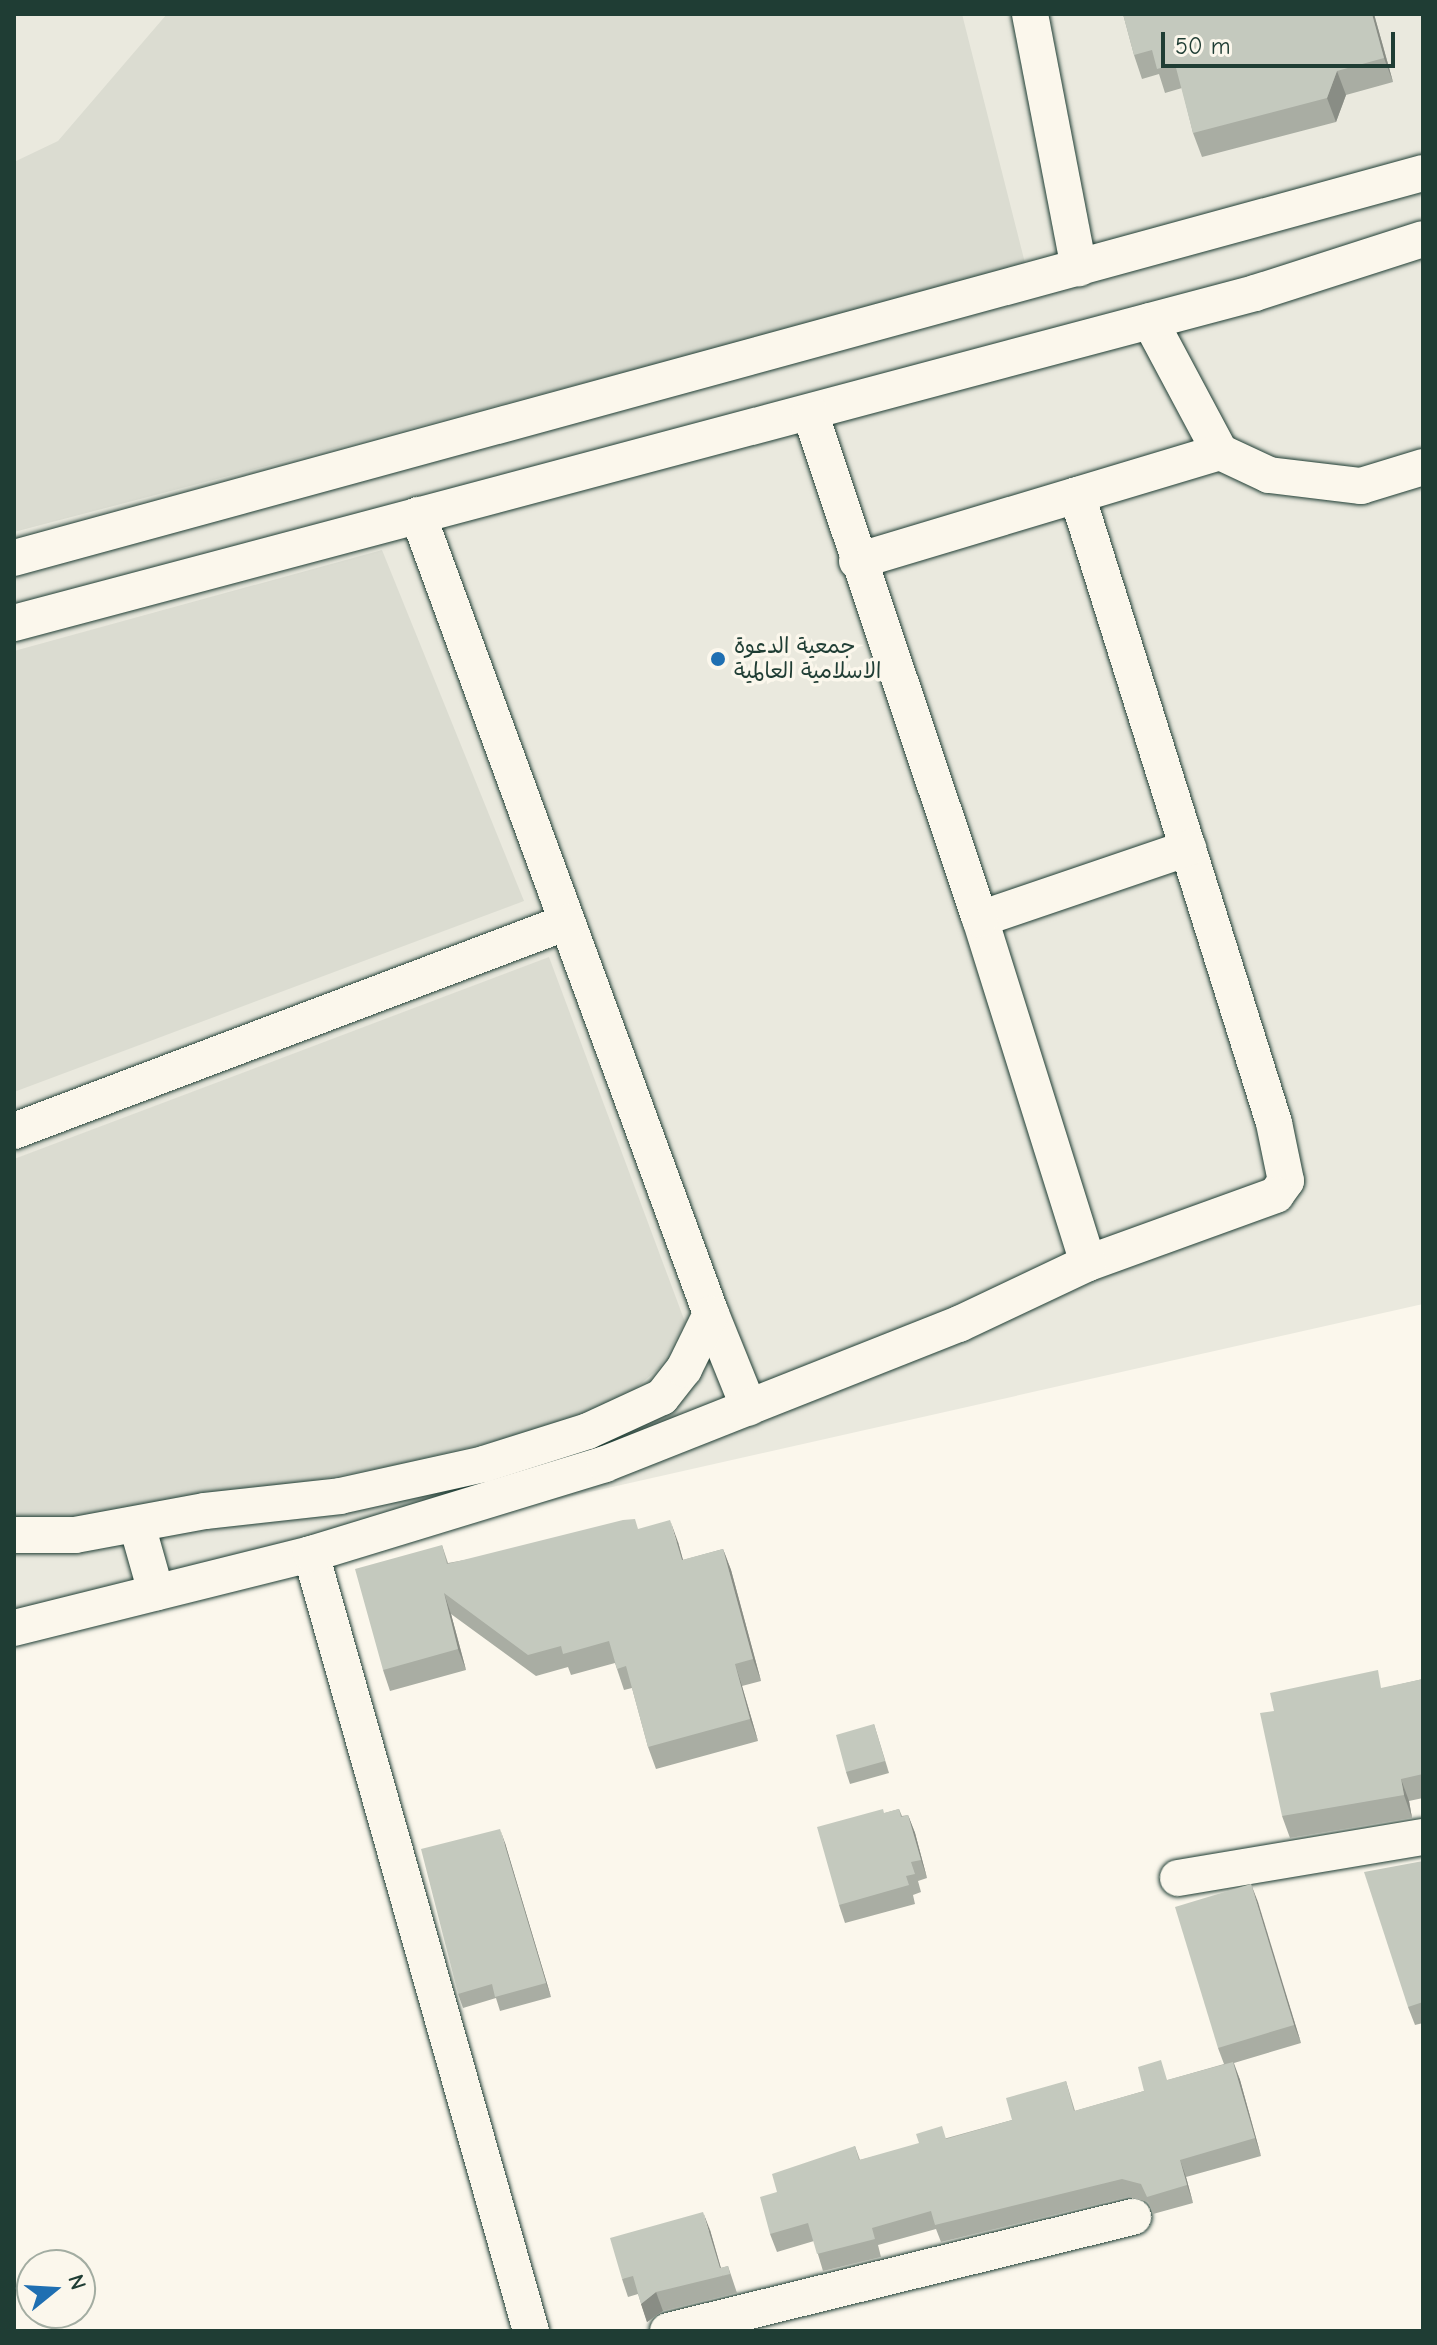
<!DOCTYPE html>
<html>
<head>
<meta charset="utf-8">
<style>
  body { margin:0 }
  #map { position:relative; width:1437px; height:2345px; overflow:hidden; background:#fbf7ec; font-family:"Comic Neue","Playpen Sans Arabic",sans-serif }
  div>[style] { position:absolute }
  .built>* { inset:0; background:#eae9de }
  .green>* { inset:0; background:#dbdcd1 }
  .roads { filter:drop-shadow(0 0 2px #1f3d34) drop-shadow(0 0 2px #1f3d34) }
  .minor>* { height:36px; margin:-18px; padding:0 18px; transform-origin:18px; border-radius:18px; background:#fbf7ec }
  .wall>* { inset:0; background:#a9ada3 }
  .shaded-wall>* { inset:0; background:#898d85 }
  .building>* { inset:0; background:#c4c9be }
  .dots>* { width:22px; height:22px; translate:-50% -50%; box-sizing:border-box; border:4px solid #fbf7ec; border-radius:50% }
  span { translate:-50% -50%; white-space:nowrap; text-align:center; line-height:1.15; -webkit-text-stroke:7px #fbf7ec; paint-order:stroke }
  .poi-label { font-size:22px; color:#1f3d34 }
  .left { translate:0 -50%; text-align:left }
  .frame { position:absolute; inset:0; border:16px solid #1f3d34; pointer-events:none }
  .north { position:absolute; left:16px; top:2249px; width:80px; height:80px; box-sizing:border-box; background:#fbf7ec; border:2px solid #a3ada2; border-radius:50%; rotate:72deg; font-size:22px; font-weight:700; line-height:32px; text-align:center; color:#1f3d34 }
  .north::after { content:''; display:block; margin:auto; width:28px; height:36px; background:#1f6fb2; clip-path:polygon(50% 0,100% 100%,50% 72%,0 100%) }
  .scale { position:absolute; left:1161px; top:32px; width:234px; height:36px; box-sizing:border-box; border:4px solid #1f3d34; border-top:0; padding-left:10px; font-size:24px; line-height:28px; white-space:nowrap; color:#1f3d34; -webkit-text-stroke:6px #fbf7ec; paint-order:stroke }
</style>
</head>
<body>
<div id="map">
  <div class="built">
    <i style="clip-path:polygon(14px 14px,1423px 14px,1423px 1304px,14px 1622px)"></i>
  </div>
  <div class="green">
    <i style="clip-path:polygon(167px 14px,962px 14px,1026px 267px,14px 532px,14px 162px,58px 141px)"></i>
    <i style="clip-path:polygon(382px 550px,524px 901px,14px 1092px,14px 651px)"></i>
    <i style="clip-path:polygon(549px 957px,685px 1322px,660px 1367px,629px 1394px,567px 1424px,386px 1467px,114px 1516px,14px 1518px,14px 1159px)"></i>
  </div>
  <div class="roads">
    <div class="minor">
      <i style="left:1030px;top:14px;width:259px;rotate:79.1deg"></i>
      <i style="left:1150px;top:321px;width:149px;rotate:61.9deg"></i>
      <i style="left:1220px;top:452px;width:54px;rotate:25.1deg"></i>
      <i style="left:1269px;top:475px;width:93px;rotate:6.8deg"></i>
      <i style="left:1361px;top:486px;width:65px;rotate:-17deg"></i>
      <i style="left:1077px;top:495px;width:658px;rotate:72.58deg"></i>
      <i style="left:1274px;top:1123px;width:59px;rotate:78.3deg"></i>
      <i style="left:1286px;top:1181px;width:17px;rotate:126deg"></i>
      <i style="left:1276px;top:1195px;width:200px;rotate:160.1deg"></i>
      <i style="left:418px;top:515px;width:851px;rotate:69.86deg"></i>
      <i style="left:711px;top:1314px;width:101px;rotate:68deg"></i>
      <i style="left:14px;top:558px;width:1461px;rotate:-15.28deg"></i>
      <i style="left:857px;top:561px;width:379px;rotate:-16.7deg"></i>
      <i style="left:14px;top:623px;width:1284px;rotate:-14.89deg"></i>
      <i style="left:1255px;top:293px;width:176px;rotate:-17.8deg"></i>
      <i style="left:980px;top:919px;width:220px;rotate:-18.8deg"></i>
      <i style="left:14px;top:1131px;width:591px;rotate:-20.7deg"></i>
      <i style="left:137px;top:1525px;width:70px;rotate:74.2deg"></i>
      <i style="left:14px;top:1535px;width:61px"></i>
      <i style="left:75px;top:1535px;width:132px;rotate:-10.5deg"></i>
      <i style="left:205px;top:1511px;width:136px;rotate:-6.3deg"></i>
      <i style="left:340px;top:1496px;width:148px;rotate:-12.5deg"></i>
      <i style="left:484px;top:1464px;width:109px;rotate:-17.6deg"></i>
      <i style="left:588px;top:1431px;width:81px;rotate:-24.7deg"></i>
      <i style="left:662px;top:1397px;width:36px;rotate:-52deg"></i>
      <i style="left:684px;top:1369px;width:61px;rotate:-63.9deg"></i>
      <i style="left:311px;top:1554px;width:808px;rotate:74.19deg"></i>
      <i style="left:14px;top:1628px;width:306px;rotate:-14deg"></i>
      <i style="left:311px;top:1554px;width:307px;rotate:-17deg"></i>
      <i style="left:605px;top:1464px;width:381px;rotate:-21.6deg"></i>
      <i style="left:959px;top:1324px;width:143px;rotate:-25.3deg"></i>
      <i style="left:1088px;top:1263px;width:361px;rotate:-107.4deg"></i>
      <i style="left:980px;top:919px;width:534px;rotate:-108.57deg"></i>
      <i style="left:1178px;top:1878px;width:248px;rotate:-9.5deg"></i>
      <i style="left:668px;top:2331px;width:479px;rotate:-13.8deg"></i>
    </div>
  </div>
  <div class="wall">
    <i style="clip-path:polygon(1123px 14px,1374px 14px,1393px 82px,1346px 95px,1336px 122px,1202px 157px,1193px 133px,1182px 88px,1165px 93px,1159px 74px,1142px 79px,1134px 55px)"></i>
    <i style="clip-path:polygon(638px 1529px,678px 1542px,683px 1560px,723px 1549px,731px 1570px,761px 1681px,742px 1686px,758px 1741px,656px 1769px,648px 1747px,632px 1688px,624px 1690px,615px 1663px,571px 1675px,568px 1667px,536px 1676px,451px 1614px,466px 1670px,390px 1691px,383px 1670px,442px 1545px,448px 1563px)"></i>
    <i style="clip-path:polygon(1423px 1679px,1423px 1798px,1409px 1801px,1412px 1818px,1290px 1838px,1282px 1816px,1384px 1688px)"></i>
    <i style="clip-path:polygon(874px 1724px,889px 1773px,850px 1784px,846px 1772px)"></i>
    <i style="clip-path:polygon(899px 1809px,902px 1816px,908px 1815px,915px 1833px,927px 1878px,918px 1881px,921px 1892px,913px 1895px,915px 1904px,845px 1923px,839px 1905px,885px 1813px)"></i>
    <i style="clip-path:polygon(505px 1843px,551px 1997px,500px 2011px,496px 1998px,463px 2008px,458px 1994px)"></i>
    <i style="clip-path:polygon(1423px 1861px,1423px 2023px,1415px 2025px,1408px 2007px)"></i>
    <i style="clip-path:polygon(1251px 1884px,1301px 2043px,1234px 2063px,1240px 2080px,1261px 2156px,1186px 2177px,1193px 2203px,1153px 2214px,1148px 2202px,1128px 2197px,941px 2242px,936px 2229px,878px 2245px,881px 2257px,823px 2271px,814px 2241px,777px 2252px,770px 2234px,777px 2192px,855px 2146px,860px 2160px,947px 2138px,1012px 2120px,1066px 2081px,1075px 2111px,1144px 2091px,1168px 2080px,1224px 2064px,1218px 2048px)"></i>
    <i style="clip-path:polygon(710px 2230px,721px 2268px,728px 2266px,737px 2293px,663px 2311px,647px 2322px,638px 2294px,628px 2297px,622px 2279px)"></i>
  </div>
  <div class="shaded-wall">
    <i style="clip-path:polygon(1372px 14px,1374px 14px,1393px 82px,1384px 58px)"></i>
    <i style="clip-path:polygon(1337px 71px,1346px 95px,1336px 122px,1327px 98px)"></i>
    <i style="clip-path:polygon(670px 1520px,678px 1542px,689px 1582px,682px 1560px)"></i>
    <i style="clip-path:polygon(723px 1549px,731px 1570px,761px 1681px,753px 1659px)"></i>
    <i style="clip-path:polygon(444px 1593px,451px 1614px,466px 1670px,458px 1649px)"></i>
    <i style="clip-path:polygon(735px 1664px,742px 1686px,758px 1741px,750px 1719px)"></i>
    <i style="clip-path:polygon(1401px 1779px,1409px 1801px,1412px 1818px,1404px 1795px)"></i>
    <i style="clip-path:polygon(908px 1815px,915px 1833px,927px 1878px,921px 1860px)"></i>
    <i style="clip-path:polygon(500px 1829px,505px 1843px,551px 1997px,546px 1983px)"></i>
    <i style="clip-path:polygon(1251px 1884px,1258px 1902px,1301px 2043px,1294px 2025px)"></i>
    <i style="clip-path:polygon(1233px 2062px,1240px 2080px,1261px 2156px,1255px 2138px)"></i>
    <i style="clip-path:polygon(1180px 2160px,1186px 2177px,1193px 2203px,1187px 2185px)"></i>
    <i style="clip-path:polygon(703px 2212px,710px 2230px,723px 2276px,722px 2276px)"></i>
    <i style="clip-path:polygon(656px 2292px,663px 2311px,647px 2322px,641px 2304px)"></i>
  </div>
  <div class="building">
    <i style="clip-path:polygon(1123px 14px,1372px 14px,1384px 58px,1337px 71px,1327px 98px,1193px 133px,1175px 64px,1157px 69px,1152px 50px,1134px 55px)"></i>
    <i style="clip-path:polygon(635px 1519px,638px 1529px,670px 1520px,682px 1560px,723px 1549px,753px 1659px,735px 1664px,750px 1719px,648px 1747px,626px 1666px,617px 1669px,609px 1641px,563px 1654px,561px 1646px,528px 1655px,444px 1593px,458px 1649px,383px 1670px,355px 1569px,442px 1545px,447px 1564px,623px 1520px)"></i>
    <i style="clip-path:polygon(1378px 1670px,1381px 1688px,1423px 1679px,1423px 1774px,1401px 1779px,1404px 1795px,1282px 1816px,1260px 1713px,1274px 1711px,1270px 1693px)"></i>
    <i style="clip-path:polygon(874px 1724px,885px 1761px,846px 1772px,836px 1735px)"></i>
    <i style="clip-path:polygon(883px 1809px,884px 1813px,899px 1809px,901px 1817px,908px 1815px,921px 1860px,911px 1862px,915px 1874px,906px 1876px,909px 1885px,839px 1905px,817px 1827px)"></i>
    <i style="clip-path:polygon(500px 1829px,546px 1983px,495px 1997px,492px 1984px,458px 1994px,421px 1849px)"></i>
    <i style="clip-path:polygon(1423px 1861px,1423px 2002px,1408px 2007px,1364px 1872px)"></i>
    <i style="clip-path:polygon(1251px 1884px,1294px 2025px,1218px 2048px,1175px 1907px)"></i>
    <i style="clip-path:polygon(1161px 2060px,1167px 2080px,1233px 2062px,1255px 2138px,1180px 2160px,1187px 2185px,1147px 2197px,1141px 2184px,1122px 2179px,935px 2225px,931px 2211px,872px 2228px,875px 2239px,817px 2254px,808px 2223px,770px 2234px,760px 2197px,777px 2192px,772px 2174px,855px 2146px,859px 2160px,919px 2143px,916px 2134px,942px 2126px,946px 2139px,1012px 2120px,1006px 2098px,1066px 2081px,1074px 2111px,1144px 2091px,1138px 2067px)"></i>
    <i style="clip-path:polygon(703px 2212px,720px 2268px,728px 2266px,730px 2274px,656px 2292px,641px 2304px,633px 2276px,622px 2279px,610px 2238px)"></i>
  </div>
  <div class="dots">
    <i style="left:718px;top:659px;background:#1f6fb2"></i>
  </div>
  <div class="poi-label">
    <span class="left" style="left:734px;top:659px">جمعية الدعوة<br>الاسلامية العالمية</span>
  </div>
  <div class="frame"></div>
  <div class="north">N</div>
  <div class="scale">50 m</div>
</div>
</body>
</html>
